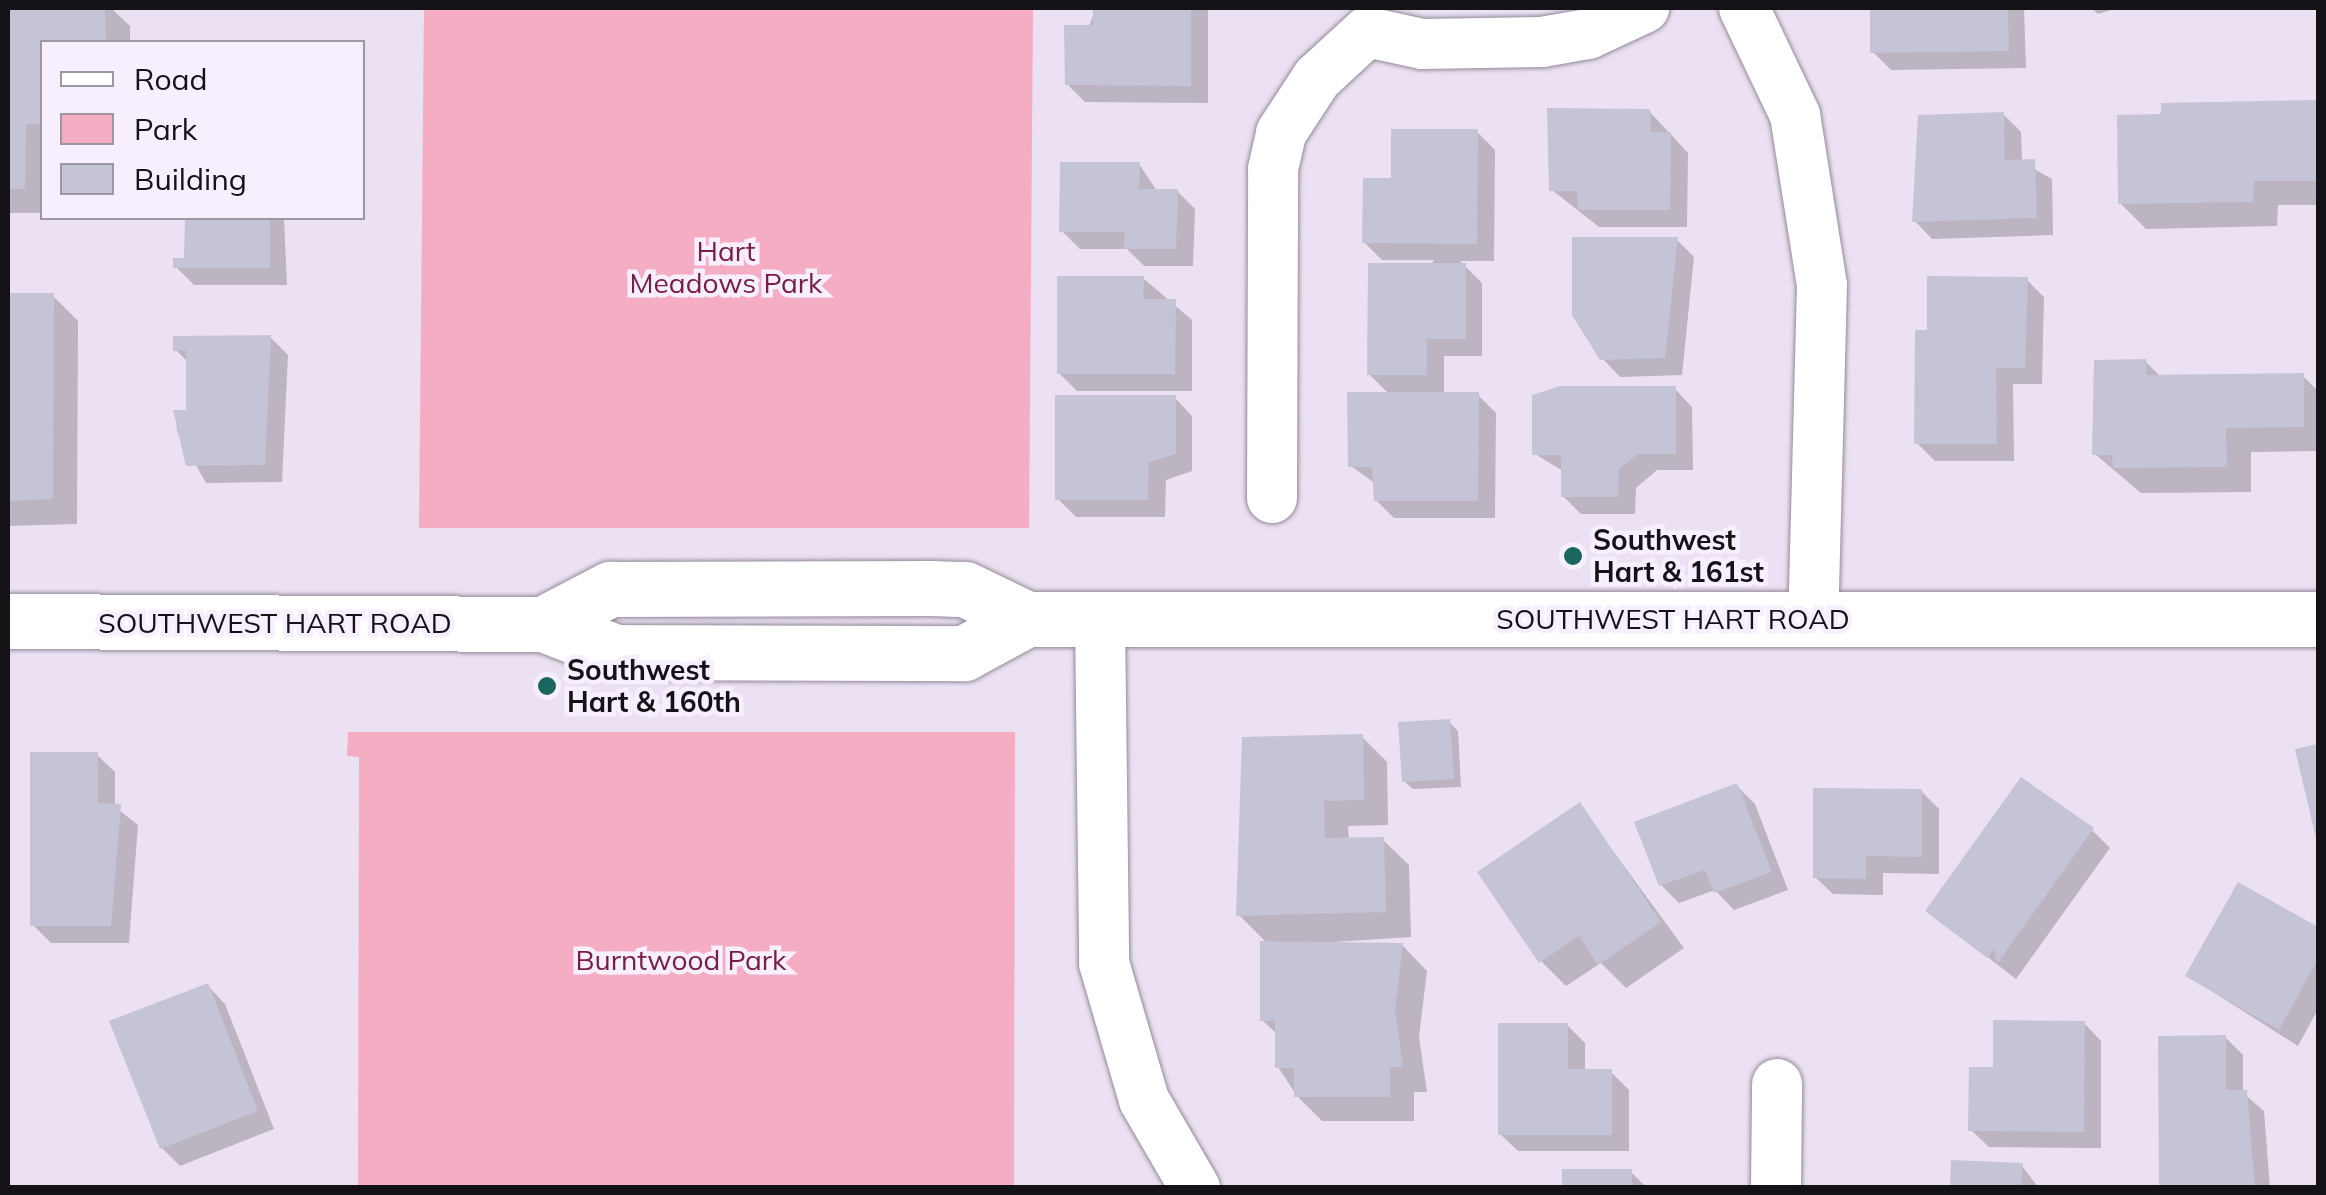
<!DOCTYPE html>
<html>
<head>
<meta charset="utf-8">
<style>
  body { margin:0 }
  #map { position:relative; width:2326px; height:1195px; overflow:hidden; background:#ebe1f2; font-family:Mulish,sans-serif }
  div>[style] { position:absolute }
  .green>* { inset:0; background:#f4adc2 }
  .shadow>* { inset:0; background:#0003 }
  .building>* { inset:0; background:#c4c4d6 }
  .roads { filter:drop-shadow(0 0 2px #938a9a) drop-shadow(0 0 2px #938a9a) }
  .street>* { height:50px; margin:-25px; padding:0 25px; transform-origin:25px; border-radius:25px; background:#fff }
  .secondary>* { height:55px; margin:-27.5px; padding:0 27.5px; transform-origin:27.5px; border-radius:27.5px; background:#fff }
  .dots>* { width:28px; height:28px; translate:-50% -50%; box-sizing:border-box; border:5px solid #f7effd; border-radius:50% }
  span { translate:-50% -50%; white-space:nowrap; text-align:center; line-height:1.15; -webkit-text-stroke:9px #f7effd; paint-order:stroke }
  .park-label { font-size:28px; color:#772043 }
  .poi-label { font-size:28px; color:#151217; font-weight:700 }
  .left { translate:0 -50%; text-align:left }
  .street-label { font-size:28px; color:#151217 }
  .frame { position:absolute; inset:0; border:10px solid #151217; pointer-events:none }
  .legend { position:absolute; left:40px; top:40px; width:325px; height:180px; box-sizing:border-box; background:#f7effd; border:2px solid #9d97a1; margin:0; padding:12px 18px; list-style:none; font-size:30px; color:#151217 }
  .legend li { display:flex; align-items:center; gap:20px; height:50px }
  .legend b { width:50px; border:2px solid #9d97a1 }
</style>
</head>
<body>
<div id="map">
  <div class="green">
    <i style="clip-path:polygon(424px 8px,1033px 8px,1029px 528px,419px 528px)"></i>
    <i style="clip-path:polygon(348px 732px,1015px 732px,1014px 1187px,358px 1187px,359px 757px,347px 756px)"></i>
  </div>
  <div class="shadow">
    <i style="clip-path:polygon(8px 8px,111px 8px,130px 26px,130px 42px,42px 42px,42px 213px,8px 213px)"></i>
    <i style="clip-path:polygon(1096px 8px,1208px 8px,1208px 103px,1085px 102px,1067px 84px)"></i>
    <i style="clip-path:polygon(1873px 8px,2024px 8px,2026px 68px,1891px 70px,1873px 52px)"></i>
    <i style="clip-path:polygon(2091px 8px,2118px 8px,2098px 14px)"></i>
    <i style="clip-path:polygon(2318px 102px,2318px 205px,2278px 205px,2277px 226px,2146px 229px,2120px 203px,2164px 105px)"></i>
    <i style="clip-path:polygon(1649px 111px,1688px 153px,1687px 227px,1599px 227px,1552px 190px)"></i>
    <i style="clip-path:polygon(2003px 114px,2021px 132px,2022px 162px,2052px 179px,2053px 235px,1932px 239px,1915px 221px)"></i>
    <i style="clip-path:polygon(1477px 132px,1495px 150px,1494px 261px,1460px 261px,1482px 283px,1482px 356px,1444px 356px,1444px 395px,1478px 395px,1496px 413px,1495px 518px,1394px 518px,1376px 500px,1376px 484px,1351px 466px,1390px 395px,1369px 374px,1434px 260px,1382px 260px,1364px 242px,1394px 180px)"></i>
    <i style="clip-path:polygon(1139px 164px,1157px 191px,1177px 191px,1195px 209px,1193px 266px,1144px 266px,1127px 249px,1080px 249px,1062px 231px)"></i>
    <i style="clip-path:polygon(187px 218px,284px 218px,287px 285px,194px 285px,176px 267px,187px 260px)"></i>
    <i style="clip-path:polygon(1677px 240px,1694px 257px,1682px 375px,1620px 377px,1602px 358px)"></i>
    <i style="clip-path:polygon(1143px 278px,1192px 320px,1192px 391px,1077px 391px,1059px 373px)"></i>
    <i style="clip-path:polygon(2026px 279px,2044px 297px,2042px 384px,2013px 384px,2014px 461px,1935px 461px,1917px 443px,1930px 332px)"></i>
    <i style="clip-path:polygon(8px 296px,53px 296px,78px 321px,77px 524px,8px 526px)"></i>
    <i style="clip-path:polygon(270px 337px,288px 355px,282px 482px,206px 483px,177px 431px,176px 413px,188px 413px,188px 362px,176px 350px)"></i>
    <i style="clip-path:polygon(2145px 361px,2162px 378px,2303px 376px,2318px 391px,2318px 451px,2251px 452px,2251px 492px,2141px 493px,2095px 454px)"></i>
    <i style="clip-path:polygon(1675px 389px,1692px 407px,1693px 470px,1657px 470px,1636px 488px,1635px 514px,1581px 514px,1563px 496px,1563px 471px,1535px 454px)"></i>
    <i style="clip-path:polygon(1175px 398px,1192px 416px,1192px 471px,1166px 480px,1165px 517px,1076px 517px,1058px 499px)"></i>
    <i style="clip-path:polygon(1449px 722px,1458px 731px,1461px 787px,1413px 789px,1404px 781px)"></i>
    <i style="clip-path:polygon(1362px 737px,1387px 762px,1388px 825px,1348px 826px,1349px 840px,1383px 840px,1409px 865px,1411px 937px,1303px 944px,1402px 945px,1427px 971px,1419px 1037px,1427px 1092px,1414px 1092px,1414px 1121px,1322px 1121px,1297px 1096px,1278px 1067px,1278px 1035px,1262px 1020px,1267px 943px,1239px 915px)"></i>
    <i style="clip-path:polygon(97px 755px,115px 772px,115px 807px,138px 825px,129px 943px,51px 943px,33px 925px)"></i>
    <i style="clip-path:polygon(1737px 786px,1755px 804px,1788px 890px,1734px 910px,1715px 890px,1679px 903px,1661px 885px)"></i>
    <i style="clip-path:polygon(1921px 791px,1939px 809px,1939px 874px,1883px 873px,1883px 895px,1833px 894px,1815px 877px)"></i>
    <i style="clip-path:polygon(1580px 806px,1684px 948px,1626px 988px,1601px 963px,1566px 986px,1541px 961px)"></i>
    <i style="clip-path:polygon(2092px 830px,2110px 848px,2016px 979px,1928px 911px)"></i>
    <i style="clip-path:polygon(2238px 886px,2318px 930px,2318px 1009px,2298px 1046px,2188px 976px)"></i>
    <i style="clip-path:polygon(208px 986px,225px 1004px,274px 1129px,180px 1166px,162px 1148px)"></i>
    <i style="clip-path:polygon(2084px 1023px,2101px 1041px,2101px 1148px,1989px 1147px,1971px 1130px,1995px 1070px)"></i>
    <i style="clip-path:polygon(1567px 1025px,1585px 1043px,1585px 1072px,1611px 1072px,1629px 1090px,1629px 1151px,1518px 1151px,1500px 1134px)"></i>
    <i style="clip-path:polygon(2225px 1037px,2243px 1055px,2243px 1093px,2264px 1111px,2270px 1188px,2161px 1188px)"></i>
    <i style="clip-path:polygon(2022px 1166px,2039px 1188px,1952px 1188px)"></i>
    <i style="clip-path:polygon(1631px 1172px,1647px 1188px,1565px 1188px)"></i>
  </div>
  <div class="building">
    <i style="clip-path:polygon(8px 8px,105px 8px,106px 42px,42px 42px,42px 124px,26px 124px,25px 189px,8px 189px)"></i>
    <i style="clip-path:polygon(1093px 8px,1191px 8px,1191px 86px,1065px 85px,1064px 25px,1093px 25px)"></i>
    <i style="clip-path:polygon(1870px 8px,2008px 8px,2009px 51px,1870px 53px)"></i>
    <i style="clip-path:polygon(2318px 100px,2318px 181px,2254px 181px,2253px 202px,2118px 204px,2117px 115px,2161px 114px,2161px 103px)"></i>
    <i style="clip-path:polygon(1547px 108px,1650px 109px,1651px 132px,1671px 132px,1670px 210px,1578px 210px,1577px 191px,1549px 191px)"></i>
    <i style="clip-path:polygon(2004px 112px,2005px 160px,2035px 159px,2037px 218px,1912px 222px,1918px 115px)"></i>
    <i style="clip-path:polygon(1391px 129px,1478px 129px,1477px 244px,1362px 243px,1363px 178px,1391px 178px)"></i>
    <i style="clip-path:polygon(1060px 162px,1140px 162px,1139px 189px,1178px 189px,1176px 249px,1123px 249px,1125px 232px,1059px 232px)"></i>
    <i style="clip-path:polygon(185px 218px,270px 218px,270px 268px,173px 268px,173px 258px,184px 258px)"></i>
    <i style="clip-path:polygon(1572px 237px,1678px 237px,1665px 358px,1600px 360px,1572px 315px)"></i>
    <i style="clip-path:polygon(1368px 263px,1466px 263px,1466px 339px,1427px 339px,1427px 375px,1367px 375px)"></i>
    <i style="clip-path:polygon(1057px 276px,1144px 276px,1143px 299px,1176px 299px,1175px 374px,1057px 374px)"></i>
    <i style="clip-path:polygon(1927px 276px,2028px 277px,2025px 368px,1996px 368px,1997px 444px,1914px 444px,1915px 330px,1927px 330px)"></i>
    <i style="clip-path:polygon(8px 293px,54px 293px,53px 499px,8px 501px)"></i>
    <i style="clip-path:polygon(271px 335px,265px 465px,186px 466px,173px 410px,186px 410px,186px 350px,173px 351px,173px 336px)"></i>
    <i style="clip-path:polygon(2146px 359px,2147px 375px,2304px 373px,2304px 427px,2226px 428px,2227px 467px,2113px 468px,2112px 455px,2092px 455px,2094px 360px)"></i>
    <i style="clip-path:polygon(1560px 386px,1676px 386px,1676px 454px,1638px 454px,1619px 469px,1618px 497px,1561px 497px,1561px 455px,1532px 455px,1532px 395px)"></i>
    <i style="clip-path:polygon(1347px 392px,1479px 392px,1478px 501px,1374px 501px,1372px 467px,1348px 467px)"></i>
    <i style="clip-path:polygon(1055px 395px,1176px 395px,1176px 454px,1149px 462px,1148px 500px,1055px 500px)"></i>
    <i style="clip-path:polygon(1450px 719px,1454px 779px,1402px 782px,1398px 722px)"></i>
    <i style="clip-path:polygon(1363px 734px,1364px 800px,1324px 801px,1325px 838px,1384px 837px,1386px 912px,1236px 916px,1242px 737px)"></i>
    <i style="clip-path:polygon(2318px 744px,2318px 843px,2317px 843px,2295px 749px)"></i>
    <i style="clip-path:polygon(30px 752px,98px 752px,98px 803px,121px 804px,111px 926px,30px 926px)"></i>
    <i style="clip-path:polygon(2021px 777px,2094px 828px,1997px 964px,1994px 949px,1987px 958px,1925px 911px)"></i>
    <i style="clip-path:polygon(1737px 783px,1772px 872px,1714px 893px,1705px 870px,1659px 886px,1634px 822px)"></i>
    <i style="clip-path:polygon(1813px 788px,1922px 789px,1922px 857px,1866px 856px,1866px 879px,1813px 878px)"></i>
    <i style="clip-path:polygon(1580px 802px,1661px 922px,1598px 965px,1579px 936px,1539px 963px,1477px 872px)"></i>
    <i style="clip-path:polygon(2238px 882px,2318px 927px,2318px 959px,2279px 1030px,2185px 976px)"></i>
    <i style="clip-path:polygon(1260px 941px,1403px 943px,1395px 1010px,1403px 1067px,1390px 1067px,1390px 1097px,1294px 1097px,1294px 1068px,1275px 1068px,1275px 1021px,1260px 1021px)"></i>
    <i style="clip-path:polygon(208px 983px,258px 1111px,160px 1149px,109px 1021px)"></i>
    <i style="clip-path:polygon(1993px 1020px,2085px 1021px,2084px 1132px,1968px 1131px,1969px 1067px,1993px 1067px)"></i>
    <i style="clip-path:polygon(1498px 1023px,1568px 1023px,1568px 1069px,1612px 1069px,1612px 1135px,1498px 1135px)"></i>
    <i style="clip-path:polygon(2226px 1035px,2226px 1090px,2247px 1090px,2255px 1188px,2159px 1188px,2158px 1036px)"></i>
    <i style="clip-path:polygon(1951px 1160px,2023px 1163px,2021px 1188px,1950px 1188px)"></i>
    <i style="clip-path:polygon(1562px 1169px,1632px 1169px,1632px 1188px,1562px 1188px)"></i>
  </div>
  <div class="roads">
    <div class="street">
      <i style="left:1744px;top:8px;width:119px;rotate:64.5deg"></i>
      <i style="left:1795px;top:115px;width:172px;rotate:81deg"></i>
      <i style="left:1822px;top:285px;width:334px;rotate:91.5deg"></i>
      <i style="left:1272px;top:498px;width:329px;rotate:-89.8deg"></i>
      <i style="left:1273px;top:169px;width:37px;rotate:-77deg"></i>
      <i style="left:1281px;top:133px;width:66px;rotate:-56.8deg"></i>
      <i style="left:1317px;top:78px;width:68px;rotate:-42.6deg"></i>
      <i style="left:1367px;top:32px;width:56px;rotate:12.3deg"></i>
      <i style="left:1422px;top:44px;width:120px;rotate:-1deg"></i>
      <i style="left:1542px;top:42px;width:47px;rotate:-9.9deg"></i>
      <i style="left:1588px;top:34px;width:62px;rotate:-24.9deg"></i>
      <i style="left:1100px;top:619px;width:344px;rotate:89.3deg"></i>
      <i style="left:1104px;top:963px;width:143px;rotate:73.7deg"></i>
      <i style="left:1144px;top:1100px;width:102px;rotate:59.9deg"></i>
      <i style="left:1776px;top:1188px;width:104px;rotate:-89.4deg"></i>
    </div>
    <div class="secondary">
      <i style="left:8px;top:621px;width:535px;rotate:0.32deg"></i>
      <i style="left:543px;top:624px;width:78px;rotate:21deg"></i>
      <i style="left:616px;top:652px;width:348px;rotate:0.2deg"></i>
      <i style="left:964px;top:653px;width:72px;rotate:-28.4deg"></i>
      <i style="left:543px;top:624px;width:76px;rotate:-27.6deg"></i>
      <i style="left:610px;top:589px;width:321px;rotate:-0.2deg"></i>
      <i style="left:931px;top:588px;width:34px;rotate:2deg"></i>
      <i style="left:965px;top:589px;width:69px;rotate:25.8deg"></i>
      <i style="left:1027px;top:619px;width:1291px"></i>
    </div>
  </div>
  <div class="dots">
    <i style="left:1573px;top:556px;background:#1b665f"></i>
    <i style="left:547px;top:686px;background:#1b665f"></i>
  </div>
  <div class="park-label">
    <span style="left:726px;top:267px">Hart<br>Meadows Park</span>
    <span style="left:681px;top:960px">Burntwood Park</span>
  </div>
  <div class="poi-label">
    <span class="left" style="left:1593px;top:556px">Southwest<br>Hart &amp; 161st</span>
    <span class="left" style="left:567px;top:686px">Southwest<br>Hart &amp; 160th</span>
  </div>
  <div class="street-label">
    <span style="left:1673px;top:619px">SOUTHWEST HART ROAD</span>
    <span style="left:275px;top:623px">SOUTHWEST HART ROAD</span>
  </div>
  <div class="frame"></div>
  <ul class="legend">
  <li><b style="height:12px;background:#fff"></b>Road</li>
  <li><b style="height:28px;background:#f4adc2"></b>Park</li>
  <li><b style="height:28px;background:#c4c4d6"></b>Building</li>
  </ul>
</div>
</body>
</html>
